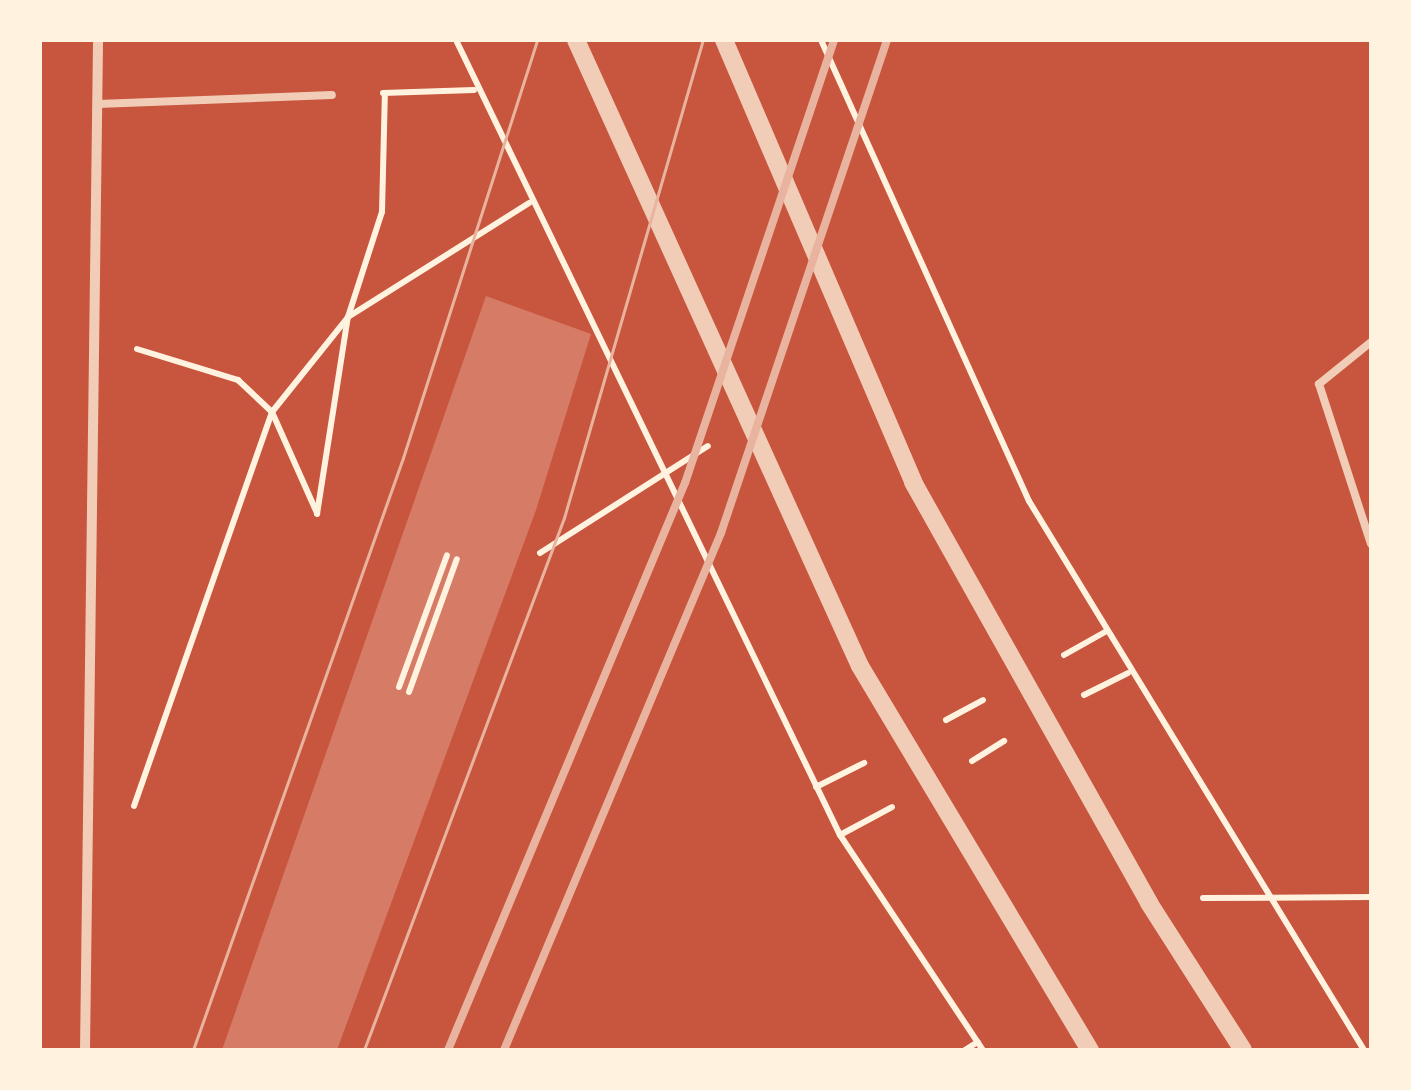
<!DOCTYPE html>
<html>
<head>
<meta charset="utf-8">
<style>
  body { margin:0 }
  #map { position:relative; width:1411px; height:1090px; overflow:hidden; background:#c8553d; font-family:Ubuntu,sans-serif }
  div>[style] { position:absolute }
  .building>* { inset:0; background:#d67c66 }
  .path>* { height:6px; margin:-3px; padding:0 3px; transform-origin:3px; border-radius:3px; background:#fff3e0 }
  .service>* { height:8px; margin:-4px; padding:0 4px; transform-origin:4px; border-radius:4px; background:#f1ccb7 }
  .minor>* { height:10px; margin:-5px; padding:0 5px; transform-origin:5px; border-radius:5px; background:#f1ccb7 }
  .tertiary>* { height:18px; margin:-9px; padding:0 9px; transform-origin:9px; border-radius:9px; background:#f1ccb7 }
  .tram>* { height:2.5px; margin:-1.25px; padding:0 1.25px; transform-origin:1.25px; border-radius:1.25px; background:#e9b49f }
  .rail>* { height:8px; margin:-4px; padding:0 4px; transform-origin:4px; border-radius:4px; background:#e9b49f }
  span { translate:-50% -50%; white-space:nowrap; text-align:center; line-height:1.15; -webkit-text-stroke:9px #fff3e0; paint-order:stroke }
  .frame { position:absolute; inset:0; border:42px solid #fff3e0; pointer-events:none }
</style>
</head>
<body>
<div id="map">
  <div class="building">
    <i style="clip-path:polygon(486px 296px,591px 334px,536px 510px,337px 1050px,222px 1050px)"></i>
  </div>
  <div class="path">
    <i style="left:456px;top:40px;width:883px;rotate:64.22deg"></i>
    <i style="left:840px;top:835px;width:258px;rotate:56.4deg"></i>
    <i style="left:821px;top:40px;width:506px;rotate:65.72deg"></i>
    <i style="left:1029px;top:501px;width:643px;rotate:58.61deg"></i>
    <i style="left:383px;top:93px;width:91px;rotate:-1.9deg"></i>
    <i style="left:137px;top:349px;width:106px;rotate:17.1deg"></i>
    <i style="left:238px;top:380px;width:47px;rotate:43.3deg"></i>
    <i style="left:272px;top:412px;width:111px;rotate:66deg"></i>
    <i style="left:317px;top:514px;width:199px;rotate:-81.1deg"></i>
    <i style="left:348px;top:317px;width:110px;rotate:-72.1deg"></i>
    <i style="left:382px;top:212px;width:119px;rotate:-88.6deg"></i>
    <i style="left:540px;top:553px;width:199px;rotate:-32.5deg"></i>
    <i style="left:1064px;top:655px;width:47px;rotate:-29.3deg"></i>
    <i style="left:399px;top:687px;width:140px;rotate:-70deg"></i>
    <i style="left:409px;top:692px;width:141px;rotate:-70.2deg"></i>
    <i style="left:1084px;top:695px;width:49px;rotate:-26.6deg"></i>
    <i style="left:946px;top:720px;width:42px;rotate:-28.4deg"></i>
    <i style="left:972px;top:761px;width:38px;rotate:-32deg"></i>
    <i style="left:816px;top:787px;width:54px;rotate:-26.6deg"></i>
    <i style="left:134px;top:806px;width:417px;rotate:-70.7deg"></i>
    <i style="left:272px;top:412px;width:122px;rotate:-51.3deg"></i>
    <i style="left:348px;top:317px;width:214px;rotate:-32.2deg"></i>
    <i style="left:840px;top:835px;width:59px;rotate:-28.3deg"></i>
    <i style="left:1203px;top:898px;width:168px;rotate:-0.3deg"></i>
    <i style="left:965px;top:1050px;width:15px;rotate:-32deg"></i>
  </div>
  <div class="service">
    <i style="left:98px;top:104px;width:234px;rotate:-2.2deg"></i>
    <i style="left:1371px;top:342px;width:67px;rotate:141.1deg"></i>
    <i style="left:1319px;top:384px;width:168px;rotate:72deg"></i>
  </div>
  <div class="minor">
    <i style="left:85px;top:1050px;width:1010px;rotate:-89.26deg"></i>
  </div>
  <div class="tertiary">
    <i style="left:576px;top:40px;width:687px;rotate:65.6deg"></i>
    <i style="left:860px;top:666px;width:448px;rotate:59.1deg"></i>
    <i style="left:724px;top:40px;width:481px;rotate:66.8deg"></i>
    <i style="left:913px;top:482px;width:483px;rotate:60.7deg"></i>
    <i style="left:1149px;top:903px;width:174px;rotate:57.4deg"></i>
  </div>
  <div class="tram">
    <i style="left:193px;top:1050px;width:628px;rotate:-70.47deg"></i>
    <i style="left:403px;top:458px;width:439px;rotate:-72.2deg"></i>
    <i style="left:364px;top:1050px;width:568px;rotate:-69.4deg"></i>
    <i style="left:564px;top:518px;width:498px;rotate:-73.8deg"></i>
  </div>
  <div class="rail">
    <i style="left:448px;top:1050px;width:615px;rotate:-67.32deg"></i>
    <i style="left:685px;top:483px;width:467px;rotate:-71.4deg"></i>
    <i style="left:504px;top:1050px;width:561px;rotate:-67.23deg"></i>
    <i style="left:721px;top:533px;width:520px;rotate:-71.39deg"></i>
  </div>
  <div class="frame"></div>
</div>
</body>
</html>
